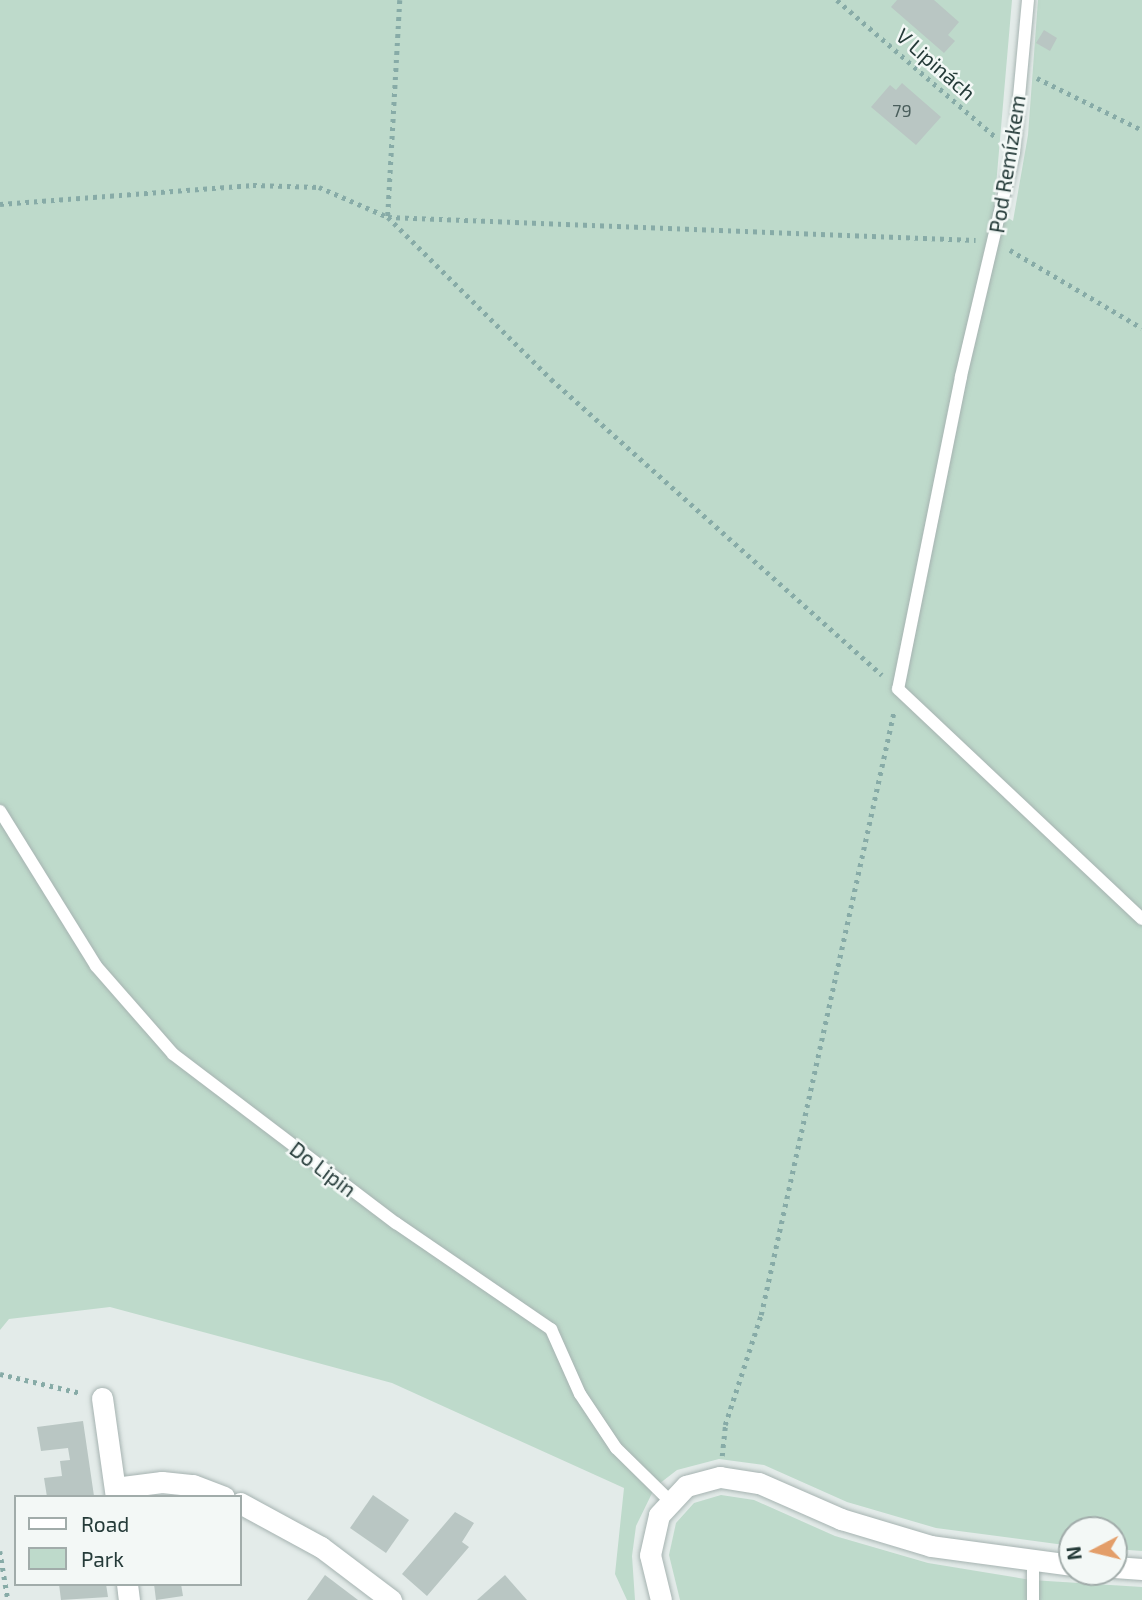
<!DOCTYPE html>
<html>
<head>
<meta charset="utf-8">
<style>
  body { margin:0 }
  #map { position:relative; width:1142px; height:1600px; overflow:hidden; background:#e3ebe9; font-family:"Exo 2",sans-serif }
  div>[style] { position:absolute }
  .green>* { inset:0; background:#bedacb }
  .building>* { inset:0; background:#b9c6c3 }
  .path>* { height:4.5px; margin-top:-2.25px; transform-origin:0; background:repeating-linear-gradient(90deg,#87aba7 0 3.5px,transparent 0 8.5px) }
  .roads { filter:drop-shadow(0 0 2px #a6b3b1) drop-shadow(0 0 2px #a6b3b1) }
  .lane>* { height:12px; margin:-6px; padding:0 6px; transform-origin:6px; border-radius:6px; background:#fff }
  .street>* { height:21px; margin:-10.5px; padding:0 10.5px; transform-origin:10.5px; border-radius:10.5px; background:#fff }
  .secondary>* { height:21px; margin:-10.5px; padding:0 10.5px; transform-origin:10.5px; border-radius:10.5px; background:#fff }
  span { translate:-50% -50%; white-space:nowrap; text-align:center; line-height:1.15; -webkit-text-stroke:5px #f3f8f6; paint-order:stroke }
  .number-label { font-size:18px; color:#4a5e5c }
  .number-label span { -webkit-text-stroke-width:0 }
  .street-label { font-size:21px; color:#253b39 }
  .legend { position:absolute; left:14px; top:1495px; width:228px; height:91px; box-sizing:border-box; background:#f3f8f6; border:2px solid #a1acaa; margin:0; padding:9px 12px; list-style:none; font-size:21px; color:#253b39 }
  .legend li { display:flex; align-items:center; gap:14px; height:35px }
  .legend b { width:35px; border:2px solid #a1acaa }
  .north { position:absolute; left:1058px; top:1516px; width:70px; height:70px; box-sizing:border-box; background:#f3f8f6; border:2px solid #a1acaa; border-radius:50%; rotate:263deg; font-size:19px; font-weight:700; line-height:28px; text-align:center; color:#253b39 }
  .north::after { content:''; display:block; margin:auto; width:24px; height:32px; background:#e39e69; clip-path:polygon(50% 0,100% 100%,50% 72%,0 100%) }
</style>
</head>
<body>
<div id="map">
  <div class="green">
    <i style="clip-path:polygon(0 0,1012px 0,994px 209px,1013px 221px,1028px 135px,1038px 0,1142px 0,1142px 1551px,1114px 1549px,1114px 1530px,1072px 1530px,1072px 1546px,936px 1528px,847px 1502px,764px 1465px,719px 1459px,677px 1470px,655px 1487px,636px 1526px,632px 1556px,635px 1600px,627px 1600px,615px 1574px,624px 1488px,392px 1383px,110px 1307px,9px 1319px,0 1330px)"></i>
    <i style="clip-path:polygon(721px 1495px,754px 1500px,835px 1536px,928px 1563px,1031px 1580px,1142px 1587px,1142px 1600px,680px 1600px,669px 1555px,676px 1523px,694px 1503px)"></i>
  </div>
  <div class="building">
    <i style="clip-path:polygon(897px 0,934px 0,959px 22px,948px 35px,955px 41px,944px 53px,891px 7px)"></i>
    <i style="clip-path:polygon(1044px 30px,1057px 38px,1050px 51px,1036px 43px)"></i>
    <i style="clip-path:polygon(902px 83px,941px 117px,916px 145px,871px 107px,890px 85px,896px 90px)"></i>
    <i style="clip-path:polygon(83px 1421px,94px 1496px,47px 1497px,44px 1478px,62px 1476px,60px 1461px,70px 1460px,68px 1448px,41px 1451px,37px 1427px)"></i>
    <i style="clip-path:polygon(373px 1495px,409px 1520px,386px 1553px,350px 1528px)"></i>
    <i style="clip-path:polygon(455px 1512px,474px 1523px,462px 1542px,469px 1547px,427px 1596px,402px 1574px)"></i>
    <i style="clip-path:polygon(325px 1575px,358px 1600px,307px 1600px)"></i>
    <i style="clip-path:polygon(505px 1575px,527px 1600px,477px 1600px)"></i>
    <i style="clip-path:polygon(59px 1584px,106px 1584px,108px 1597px,61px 1600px)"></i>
    <i style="clip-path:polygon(154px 1584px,181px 1584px,183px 1596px,156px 1600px)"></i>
  </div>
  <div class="path">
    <i style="left:400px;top:0;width:217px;rotate:93.2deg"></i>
    <i style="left:388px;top:217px;width:230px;rotate:44.8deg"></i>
    <i style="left:551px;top:379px;width:444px;rotate:41.8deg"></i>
    <i style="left:837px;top:0;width:211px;rotate:40.8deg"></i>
    <i style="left:1037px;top:78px;width:117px;rotate:26.3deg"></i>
    <i style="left:0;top:204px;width:254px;rotate:-4.3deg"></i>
    <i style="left:253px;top:185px;width:66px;rotate:1.7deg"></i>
    <i style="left:319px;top:187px;width:75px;rotate:23.5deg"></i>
    <i style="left:388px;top:217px;width:588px;rotate:2.24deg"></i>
    <i style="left:1010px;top:250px;width:153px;rotate:30.6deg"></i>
    <i style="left:0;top:1374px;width:83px;rotate:13.2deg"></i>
    <i style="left:722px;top:1456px;width:31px;rotate:-84deg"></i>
    <i style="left:725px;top:1425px;width:116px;rotate:-71.9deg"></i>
    <i style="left:761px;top:1315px;width:618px;rotate:-77.58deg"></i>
    <i style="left:0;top:1551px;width:50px;rotate:80.7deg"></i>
  </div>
  <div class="roads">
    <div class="lane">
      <i style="left:1028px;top:0;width:153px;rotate:95.3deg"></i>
      <i style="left:1014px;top:152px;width:231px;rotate:103.3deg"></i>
      <i style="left:961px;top:377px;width:318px;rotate:101.4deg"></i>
      <i style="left:898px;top:689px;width:335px;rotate:43.3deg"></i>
      <i style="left:0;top:811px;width:182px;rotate:58.2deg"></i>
      <i style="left:96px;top:966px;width:117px;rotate:48.8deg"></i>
      <i style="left:173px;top:1054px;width:280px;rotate:37.2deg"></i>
      <i style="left:396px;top:1223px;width:188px;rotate:34.4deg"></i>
      <i style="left:551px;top:1329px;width:71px;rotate:66deg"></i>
      <i style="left:580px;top:1394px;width:65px;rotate:56.3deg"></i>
      <i style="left:616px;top:1448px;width:74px;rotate:44.5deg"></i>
      <i style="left:1033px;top:1600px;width:38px;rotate:-90deg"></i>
    </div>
    <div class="street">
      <i style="left:102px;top:1398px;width:100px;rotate:82deg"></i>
      <i style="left:115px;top:1488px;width:47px;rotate:-7.3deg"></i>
      <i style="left:162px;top:1482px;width:31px;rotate:6deg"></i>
      <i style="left:193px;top:1485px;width:33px;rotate:21deg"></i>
      <i style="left:240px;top:1503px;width:92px;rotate:28.5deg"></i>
      <i style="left:321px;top:1547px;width:88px;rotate:37.1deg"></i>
      <i style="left:127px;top:1584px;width:16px;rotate:83deg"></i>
    </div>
    <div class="secondary">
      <i style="left:1114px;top:1567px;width:28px;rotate:4deg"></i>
      <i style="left:661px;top:1600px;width:46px;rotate:-103.7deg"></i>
      <i style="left:650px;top:1555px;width:41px;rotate:-77.3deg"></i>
      <i style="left:659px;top:1515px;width:40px;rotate:-47deg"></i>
      <i style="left:686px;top:1486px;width:35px;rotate:-15deg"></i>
      <i style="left:720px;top:1477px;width:39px;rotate:9deg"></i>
      <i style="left:759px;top:1483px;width:90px;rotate:23.7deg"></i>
      <i style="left:841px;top:1519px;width:94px;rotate:16.7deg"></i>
      <i style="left:931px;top:1546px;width:142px;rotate:7.7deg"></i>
    </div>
  </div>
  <div class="number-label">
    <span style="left:902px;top:110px">79</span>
  </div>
  <div class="street-label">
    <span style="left:936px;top:64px;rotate:41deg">V Lipinách</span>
    <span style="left:1007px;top:164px;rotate:-81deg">Pod Remízkem</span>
    <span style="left:323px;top:1169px;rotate:37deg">Do Lipin</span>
  </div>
  <ul class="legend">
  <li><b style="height:9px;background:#fff"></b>Road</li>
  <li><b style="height:19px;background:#bedacb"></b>Park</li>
  </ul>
  <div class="north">N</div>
</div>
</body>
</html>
